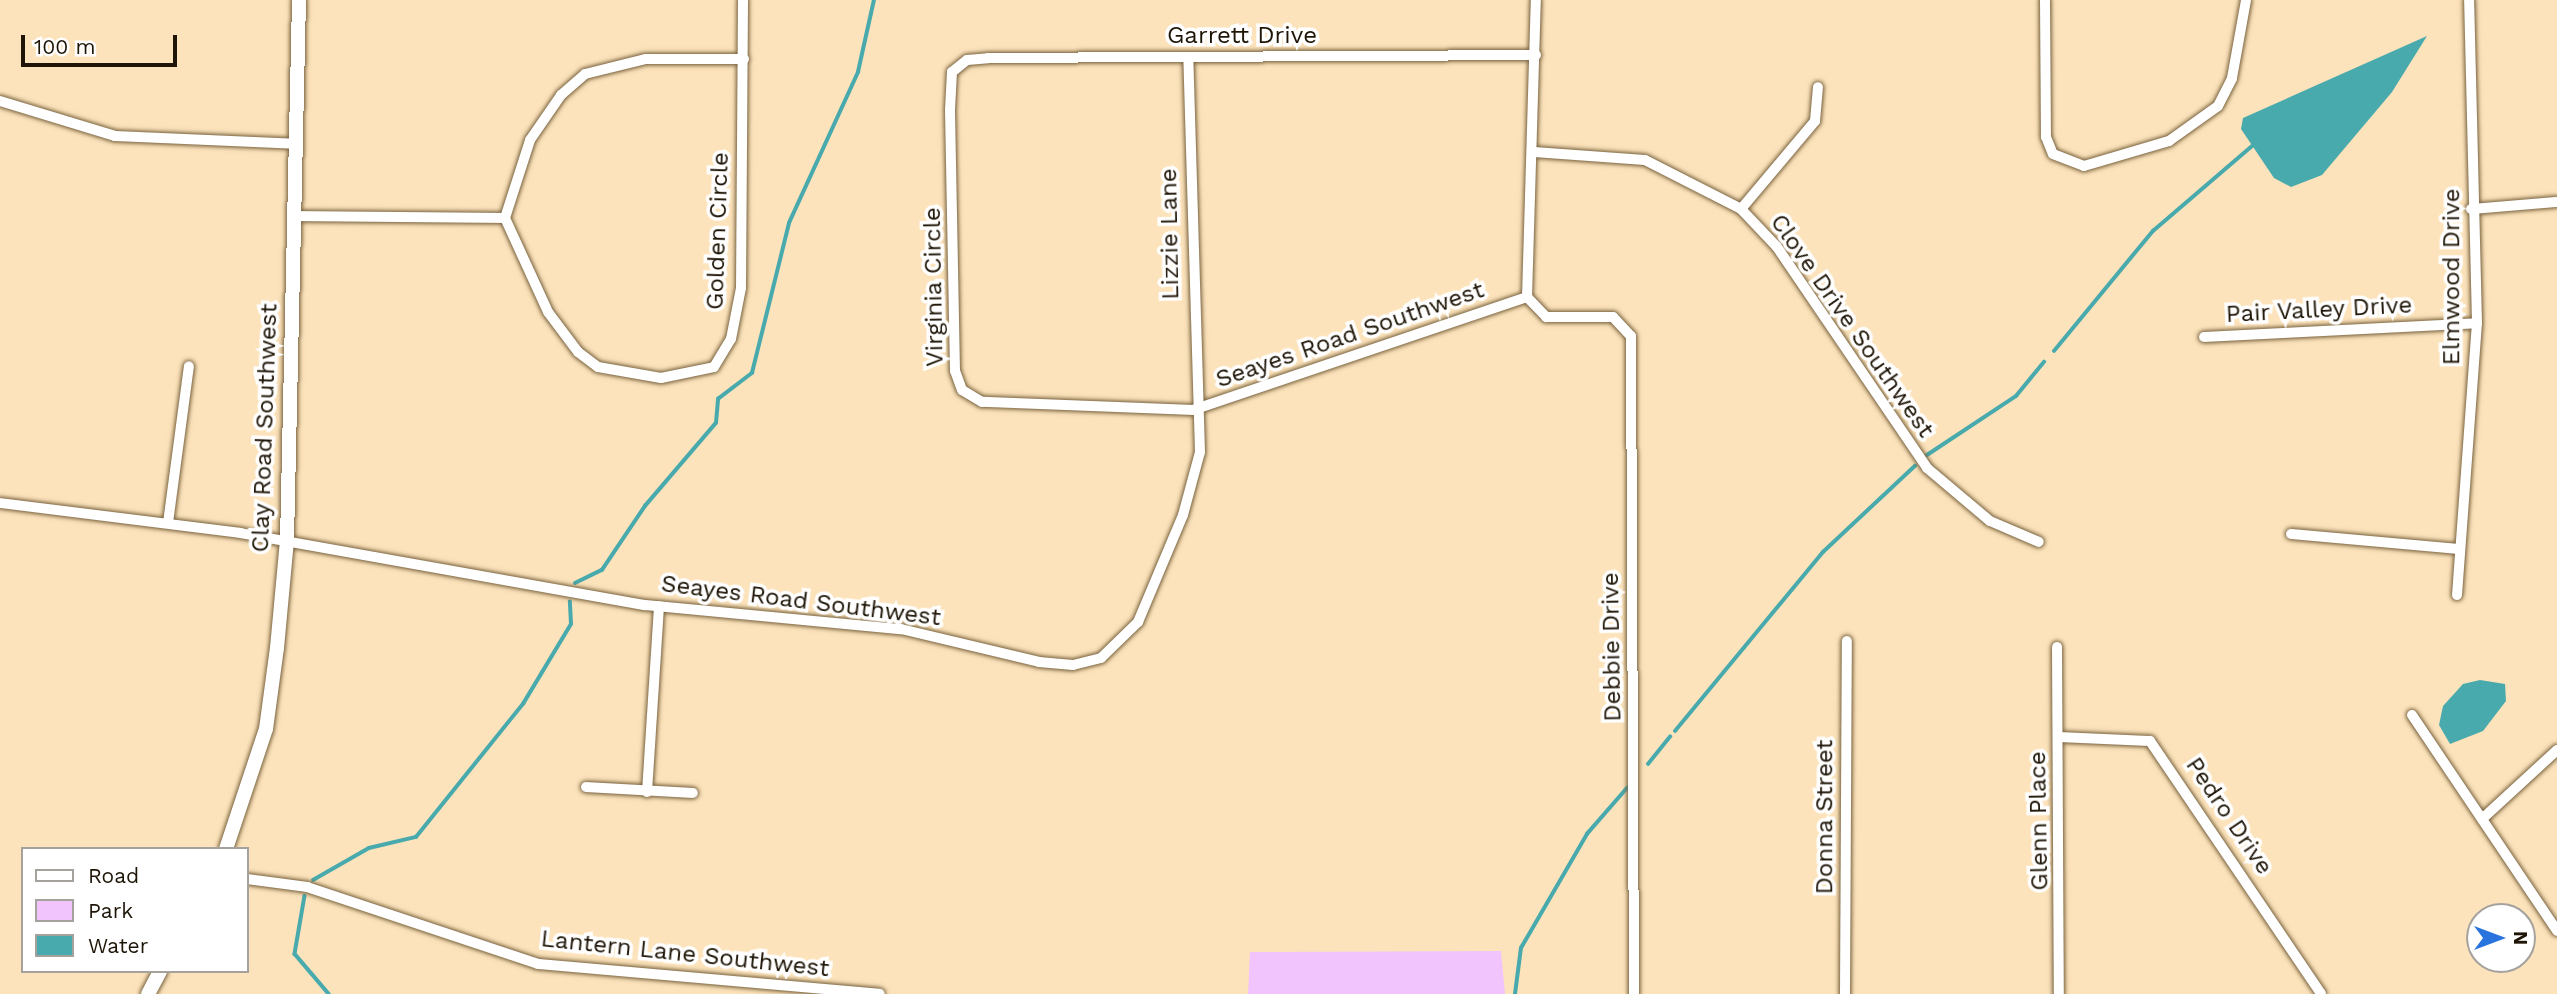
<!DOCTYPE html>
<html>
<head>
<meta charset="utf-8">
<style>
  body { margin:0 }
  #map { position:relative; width:2557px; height:994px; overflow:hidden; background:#fce3bb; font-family:"Work Sans",sans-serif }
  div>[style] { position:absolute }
  .green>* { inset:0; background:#f1c4fe }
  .water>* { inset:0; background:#49aaad }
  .stream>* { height:3.5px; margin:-1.75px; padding:0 1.75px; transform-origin:1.75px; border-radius:1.75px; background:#49aaad }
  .roads { filter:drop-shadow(0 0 2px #78623e) drop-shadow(0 0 2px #78623e) }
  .minor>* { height:10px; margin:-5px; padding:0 5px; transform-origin:5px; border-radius:5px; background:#fff }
  .tertiary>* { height:14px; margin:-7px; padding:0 7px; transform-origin:7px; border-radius:7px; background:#fff }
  span { translate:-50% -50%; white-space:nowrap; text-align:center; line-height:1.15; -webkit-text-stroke:7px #fff; paint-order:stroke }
  .street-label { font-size:24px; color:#1e1507 }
  .legend { position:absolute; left:21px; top:847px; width:228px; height:126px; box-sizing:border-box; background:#fff; border:2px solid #a5a19c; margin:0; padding:9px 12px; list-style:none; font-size:21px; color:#1e1507 }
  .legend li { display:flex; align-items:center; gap:14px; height:35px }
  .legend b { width:35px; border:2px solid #a5a19c }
  .north { position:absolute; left:2466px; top:903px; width:70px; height:70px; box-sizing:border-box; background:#fff; border:2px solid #a5a19c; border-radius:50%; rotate:90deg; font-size:19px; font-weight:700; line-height:28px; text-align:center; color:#1e1507 }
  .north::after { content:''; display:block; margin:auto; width:24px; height:32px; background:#2873de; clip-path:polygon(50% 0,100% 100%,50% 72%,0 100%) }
  .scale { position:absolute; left:21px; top:35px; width:156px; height:32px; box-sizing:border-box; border:4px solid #1e1507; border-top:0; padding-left:9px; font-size:21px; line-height:24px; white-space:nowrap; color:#1e1507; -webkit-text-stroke:5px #fff; paint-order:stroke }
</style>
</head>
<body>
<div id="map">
  <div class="green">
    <i style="clip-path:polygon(1501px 951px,1505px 994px,1248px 994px,1250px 952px)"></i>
  </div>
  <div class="water">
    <i style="clip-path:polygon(2427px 36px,2392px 92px,2322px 175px,2291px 187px,2274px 178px,2241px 129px,2243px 118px)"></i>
    <i style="clip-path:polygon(2480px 680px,2505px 684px,2506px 701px,2483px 731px,2450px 744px,2439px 725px,2443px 706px,2463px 684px)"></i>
  </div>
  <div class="stream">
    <i style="left:2054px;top:351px;width:156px;rotate:-50.5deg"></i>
    <i style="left:2153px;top:231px;width:130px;rotate:-40.6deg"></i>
    <i style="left:1927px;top:455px;width:107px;rotate:-33.5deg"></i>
    <i style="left:2016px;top:396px;width:44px;rotate:-50.5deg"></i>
    <i style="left:575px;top:583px;width:30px;rotate:-26deg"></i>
    <i style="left:602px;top:570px;width:77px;rotate:-56.1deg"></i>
    <i style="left:645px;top:506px;width:109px;rotate:-49.5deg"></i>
    <i style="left:716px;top:423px;width:24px;rotate:-85deg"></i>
    <i style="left:718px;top:399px;width:43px;rotate:-37.4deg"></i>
    <i style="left:752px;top:373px;width:154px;rotate:-76.1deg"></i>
    <i style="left:789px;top:223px;width:166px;rotate:-65.4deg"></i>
    <i style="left:858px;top:72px;width:74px;rotate:-77.5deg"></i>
    <i style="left:1675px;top:731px;width:232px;rotate:-50.4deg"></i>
    <i style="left:1823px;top:552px;width:126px;rotate:-43.1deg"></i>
    <i style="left:1648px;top:764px;width:35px;rotate:-51deg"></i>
    <i style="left:313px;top:880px;width:64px;rotate:-29.7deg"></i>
    <i style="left:369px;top:848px;width:48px;rotate:-13.2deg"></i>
    <i style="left:416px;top:837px;width:171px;rotate:-51.2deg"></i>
    <i style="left:523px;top:704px;width:93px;rotate:-59deg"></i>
    <i style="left:571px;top:624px;width:22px;rotate:-93deg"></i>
    <i style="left:305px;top:896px;width:59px;rotate:99.8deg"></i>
    <i style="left:295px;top:954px;width:52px;rotate:49.6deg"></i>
    <i style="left:1515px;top:994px;width:46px;rotate:-82.6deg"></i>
    <i style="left:1521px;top:948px;width:132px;rotate:-59.9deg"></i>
    <i style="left:1587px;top:834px;width:61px;rotate:-49deg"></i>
  </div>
  <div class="roads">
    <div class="minor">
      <i style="left:2045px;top:0;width:137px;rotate:89.6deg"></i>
      <i style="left:2046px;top:137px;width:18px;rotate:68deg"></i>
      <i style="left:2053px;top:154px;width:33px;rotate:21deg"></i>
      <i style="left:2084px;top:166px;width:89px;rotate:-16.4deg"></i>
      <i style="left:2169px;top:141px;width:60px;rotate:-35.5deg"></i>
      <i style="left:2218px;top:106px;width:31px;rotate:-63deg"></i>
      <i style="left:2232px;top:78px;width:79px;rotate:-79.8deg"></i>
      <i style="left:0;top:101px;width:120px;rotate:16.9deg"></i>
      <i style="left:115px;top:136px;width:180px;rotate:2.5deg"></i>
      <i style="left:1534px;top:152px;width:111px;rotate:4.1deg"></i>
      <i style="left:1645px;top:160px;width:108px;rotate:27deg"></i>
      <i style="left:1741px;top:209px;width:52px;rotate:46.5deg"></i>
      <i style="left:1777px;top:247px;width:267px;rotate:55.8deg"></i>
      <i style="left:1927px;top:468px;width:82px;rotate:40.1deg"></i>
      <i style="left:1990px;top:521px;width:53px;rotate:23.2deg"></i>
      <i style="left:1741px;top:209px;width:115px;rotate:-49.9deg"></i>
      <i style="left:1815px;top:121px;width:34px;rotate:-85deg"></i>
      <i style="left:2471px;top:209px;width:86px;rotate:-4.7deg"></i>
      <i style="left:293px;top:216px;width:212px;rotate:0.5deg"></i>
      <i style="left:505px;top:218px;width:103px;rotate:65.4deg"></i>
      <i style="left:548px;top:312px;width:50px;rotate:53.1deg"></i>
      <i style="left:578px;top:352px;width:25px;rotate:37deg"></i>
      <i style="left:598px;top:367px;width:64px;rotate:9.9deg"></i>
      <i style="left:661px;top:378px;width:54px;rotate:-11.7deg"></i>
      <i style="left:714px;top:367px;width:33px;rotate:-59deg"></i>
      <i style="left:731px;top:339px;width:52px;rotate:-78.9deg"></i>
      <i style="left:741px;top:288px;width:288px;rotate:-89.6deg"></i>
      <i style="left:505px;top:218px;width:82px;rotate:-72.2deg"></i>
      <i style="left:530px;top:140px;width:55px;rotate:-55.4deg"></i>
      <i style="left:561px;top:95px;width:32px;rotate:-41deg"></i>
      <i style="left:585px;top:74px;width:63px;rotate:-13.8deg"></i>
      <i style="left:646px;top:59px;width:98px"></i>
      <i style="left:1527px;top:297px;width:352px;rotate:161.3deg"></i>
      <i style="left:1194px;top:410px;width:212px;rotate:-177.8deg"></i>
      <i style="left:982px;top:402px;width:23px;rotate:-149deg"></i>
      <i style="left:962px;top:390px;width:20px;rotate:-110deg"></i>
      <i style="left:955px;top:371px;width:261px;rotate:-91.1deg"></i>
      <i style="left:950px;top:110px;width:38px;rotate:-87deg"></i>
      <i style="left:952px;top:72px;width:19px;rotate:-39deg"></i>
      <i style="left:967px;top:60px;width:21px;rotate:-5deg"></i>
      <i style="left:988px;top:58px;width:548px;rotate:-0.31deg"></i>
      <i style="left:1527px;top:297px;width:28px;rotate:46deg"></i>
      <i style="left:1546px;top:317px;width:67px"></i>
      <i style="left:1613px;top:317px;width:26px;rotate:47deg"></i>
      <i style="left:1631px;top:336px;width:658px;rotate:89.74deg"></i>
      <i style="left:1527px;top:297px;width:297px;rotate:-88.3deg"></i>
      <i style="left:2204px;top:337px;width:273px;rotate:-2.9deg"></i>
      <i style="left:0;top:503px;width:242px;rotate:7.1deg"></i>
      <i style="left:240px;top:533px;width:411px;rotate:10.1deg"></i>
      <i style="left:645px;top:605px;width:257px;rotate:5.4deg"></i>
      <i style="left:901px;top:629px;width:142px;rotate:13.4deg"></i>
      <i style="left:1039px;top:662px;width:34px;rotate:5deg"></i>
      <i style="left:1073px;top:665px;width:29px;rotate:-14deg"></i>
      <i style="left:1101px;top:658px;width:52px;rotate:-44.2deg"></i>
      <i style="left:1138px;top:622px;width:116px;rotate:-67.2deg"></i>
      <i style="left:1183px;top:515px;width:65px;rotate:-74.9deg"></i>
      <i style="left:1200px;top:452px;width:395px;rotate:-91.7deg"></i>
      <i style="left:168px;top:523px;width:158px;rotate:-82.4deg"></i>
      <i style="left:2291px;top:534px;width:169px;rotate:5.1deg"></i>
      <i style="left:2457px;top:595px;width:273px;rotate:-85.8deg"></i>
      <i style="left:2477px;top:323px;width:323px;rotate:-91.4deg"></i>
      <i style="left:2057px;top:647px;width:347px;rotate:89.7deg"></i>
      <i style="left:2412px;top:715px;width:260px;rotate:56.1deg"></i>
      <i style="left:2058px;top:737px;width:92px;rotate:2.5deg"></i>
      <i style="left:2150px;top:741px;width:305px;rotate:55.9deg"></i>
      <i style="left:586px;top:787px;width:107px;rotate:3.2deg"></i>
      <i style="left:647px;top:792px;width:186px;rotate:-86.3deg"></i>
      <i style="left:2482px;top:819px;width:102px;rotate:-42.6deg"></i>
      <i style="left:247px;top:879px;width:61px;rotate:7.6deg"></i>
      <i style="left:307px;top:887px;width:243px;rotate:18.4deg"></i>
      <i style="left:538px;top:964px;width:343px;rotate:5deg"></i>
      <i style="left:1845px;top:994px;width:353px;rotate:-89.7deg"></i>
    </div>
    <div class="tertiary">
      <i style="left:226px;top:849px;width:126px;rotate:-71.6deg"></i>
      <i style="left:266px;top:729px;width:82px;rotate:-82.3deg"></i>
      <i style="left:277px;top:648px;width:107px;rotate:-84.7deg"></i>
      <i style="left:287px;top:541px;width:541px;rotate:-88.73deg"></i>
      <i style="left:148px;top:994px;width:26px;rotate:-62deg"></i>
    </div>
  </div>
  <div class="street-label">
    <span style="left:1242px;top:36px">Garrett Drive</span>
    <span style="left:718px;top:231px;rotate:-88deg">Golden Circle</span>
    <span style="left:1170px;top:234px;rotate:-91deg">Lizzie Lane</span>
    <span style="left:2452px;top:277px;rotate:-90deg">Elmwood Drive</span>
    <span style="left:934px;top:287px;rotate:-91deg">Virginia Circle</span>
    <span style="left:2319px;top:310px;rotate:-3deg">Pair Valley Drive</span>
    <span style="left:1852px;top:326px;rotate:55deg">Clove Drive Southwest</span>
    <span style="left:1350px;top:335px;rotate:-19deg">Seayes Road Southwest</span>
    <span style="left:265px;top:428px;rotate:-88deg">Clay Road Southwest</span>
    <span style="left:801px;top:601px;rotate:7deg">Seayes Road Southwest</span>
    <span style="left:1612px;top:647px;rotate:-91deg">Debbie Drive</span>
    <span style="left:2229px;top:816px;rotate:56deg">Pedro Drive</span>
    <span style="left:1825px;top:817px;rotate:-90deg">Donna Street</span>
    <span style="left:2039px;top:821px;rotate:-91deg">Glenn Place</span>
    <span style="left:685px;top:954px;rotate:6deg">Lantern Lane Southwest</span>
  </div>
  <ul class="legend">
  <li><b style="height:9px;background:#fff"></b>Road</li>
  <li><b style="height:19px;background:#f1c4fe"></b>Park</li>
  <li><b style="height:19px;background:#49aaad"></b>Water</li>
  </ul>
  <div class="north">N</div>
  <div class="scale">100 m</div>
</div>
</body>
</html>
